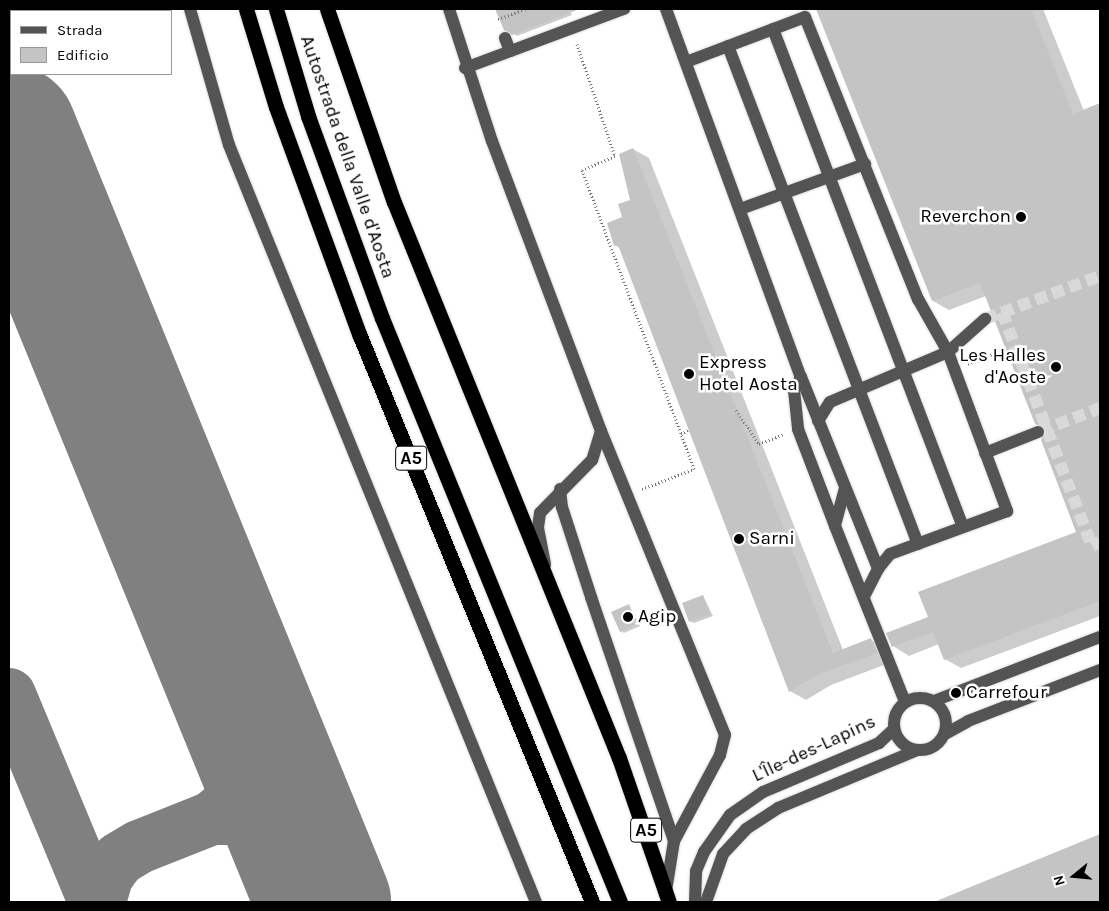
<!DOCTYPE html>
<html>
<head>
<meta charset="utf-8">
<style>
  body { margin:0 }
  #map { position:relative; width:1109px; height:911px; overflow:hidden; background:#fff; font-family:Karla,sans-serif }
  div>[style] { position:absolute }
  .shadow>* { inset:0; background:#0003 }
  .taxiway>* { height:54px; margin:-27px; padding:0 27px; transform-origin:27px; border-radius:27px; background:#808080 }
  .runway>* { height:135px; margin:-67.5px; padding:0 67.5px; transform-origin:67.5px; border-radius:67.5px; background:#808080 }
  .building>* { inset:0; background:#c4c4c4 }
  .minor-tunnel>* { height:12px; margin-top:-6px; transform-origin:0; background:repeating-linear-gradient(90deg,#d9d9d9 0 12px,transparent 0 18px) }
  .path>* { height:3px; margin-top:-1.5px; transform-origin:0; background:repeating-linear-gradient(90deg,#767676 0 1px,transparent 0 3.5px) }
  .roads { filter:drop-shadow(0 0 1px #dbdbdb) drop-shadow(0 0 1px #dbdbdb) }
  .minor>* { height:12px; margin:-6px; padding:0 6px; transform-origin:6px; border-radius:6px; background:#545454 }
  .minor>.ring { margin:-6px; padding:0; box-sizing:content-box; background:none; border:12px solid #545454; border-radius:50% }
  .highway>* { height:15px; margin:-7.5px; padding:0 7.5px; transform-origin:7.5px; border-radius:7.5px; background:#000 }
  .dots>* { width:14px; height:14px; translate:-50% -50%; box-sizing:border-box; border:2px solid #fff; border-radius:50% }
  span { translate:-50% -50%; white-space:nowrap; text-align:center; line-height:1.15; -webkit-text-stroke:5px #fff; paint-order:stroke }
  .shield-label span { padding:1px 4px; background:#fff; border:1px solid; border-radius:4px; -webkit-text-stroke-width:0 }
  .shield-label { font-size:18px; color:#000; font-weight:700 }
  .street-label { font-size:19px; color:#000 }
  .poi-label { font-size:19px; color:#000 }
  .right { translate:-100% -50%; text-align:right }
  .left { translate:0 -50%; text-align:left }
  .frame { position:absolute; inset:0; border:10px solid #000; pointer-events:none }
  .legend { position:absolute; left:10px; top:10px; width:162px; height:65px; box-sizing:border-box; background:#fff; border:1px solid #999; margin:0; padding:6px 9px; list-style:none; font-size:15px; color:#000 }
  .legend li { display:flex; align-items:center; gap:10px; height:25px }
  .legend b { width:25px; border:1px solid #999 }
  .north { position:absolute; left:1049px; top:851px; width:50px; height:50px; -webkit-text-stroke:4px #fff; paint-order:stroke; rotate:253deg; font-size:14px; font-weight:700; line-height:20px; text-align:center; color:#000 }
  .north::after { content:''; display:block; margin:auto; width:18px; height:22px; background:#000; clip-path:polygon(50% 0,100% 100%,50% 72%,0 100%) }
</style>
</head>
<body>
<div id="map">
  <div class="shadow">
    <i style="clip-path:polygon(497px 9px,569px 9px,572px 15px,517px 36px,505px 29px)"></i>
    <i style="clip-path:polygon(818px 9px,1043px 9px,1084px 111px,1100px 104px,1100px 616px,961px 668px,945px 659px,939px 644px,909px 656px,893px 646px,930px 618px,1078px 533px,1047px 430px,1036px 424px,986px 296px,949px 310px,933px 301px)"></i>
    <i style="clip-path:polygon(633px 149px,649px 158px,843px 650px,871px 640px,887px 649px,892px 662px,831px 685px,806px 700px,790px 691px,621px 249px,615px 245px,632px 201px)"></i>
    <i style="clip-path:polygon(703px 596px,713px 616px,694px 623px,690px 621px)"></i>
    <i style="clip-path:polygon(629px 606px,640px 626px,624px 633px,621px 631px)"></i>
    <i style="clip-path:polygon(1100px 835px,1100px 902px,936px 902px)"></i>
  </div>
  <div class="taxiway">
    <i style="left:9px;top:695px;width:224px;rotate:67.4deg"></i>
    <i style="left:212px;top:818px;width:31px"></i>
    <i style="left:243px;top:818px;width:31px;rotate:21deg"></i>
    <i style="left:272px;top:829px;width:59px;rotate:48.4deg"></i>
    <i style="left:99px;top:902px;width:26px;rotate:-74deg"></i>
    <i style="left:106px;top:877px;width:22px;rotate:-54deg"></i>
    <i style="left:119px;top:859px;width:23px;rotate:-31deg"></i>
    <i style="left:139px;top:847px;width:79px;rotate:-21.7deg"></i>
    <i style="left:212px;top:818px;width:25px;rotate:-40deg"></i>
    <i style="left:231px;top:802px;width:36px;rotate:-67deg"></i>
    <i style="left:245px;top:769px;width:60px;rotate:-91deg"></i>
  </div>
  <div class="runway">
    <i style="left:9px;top:132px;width:832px;rotate:67.81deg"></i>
  </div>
  <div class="building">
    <i style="clip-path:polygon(495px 9px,577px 9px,577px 10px,512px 35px,504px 30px)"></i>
    <i style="clip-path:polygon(816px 9px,1031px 9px,1073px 114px,1100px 103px,1100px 601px,944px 660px,933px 632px,892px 647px,886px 633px,928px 617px,918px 592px,1076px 532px,1041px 440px,1046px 429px,1035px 424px,980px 283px,932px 301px)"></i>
    <i style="clip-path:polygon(633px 148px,833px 653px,871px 638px,877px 653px,815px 676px,789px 692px,618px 245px,614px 246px,607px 223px,622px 217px,618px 204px,630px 200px,619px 154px)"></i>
    <i style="clip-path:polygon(703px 595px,710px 614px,689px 622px,682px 603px)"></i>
    <i style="clip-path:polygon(629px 604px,637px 624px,620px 632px,611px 612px)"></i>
    <i style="clip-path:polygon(1100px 834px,1100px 902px,934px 902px)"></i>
  </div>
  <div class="minor-tunnel">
    <i style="left:1002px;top:312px;width:251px;rotate:69deg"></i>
    <i style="left:1092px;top:546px;width:9px;rotate:-27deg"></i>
    <i style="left:985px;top:319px;width:123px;rotate:-20.5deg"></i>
    <i style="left:1040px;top:431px;width:64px;rotate:-21deg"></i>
  </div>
  <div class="path">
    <i style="left:498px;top:19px;width:29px;rotate:-20deg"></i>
    <i style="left:577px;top:44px;width:118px;rotate:71.3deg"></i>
    <i style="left:615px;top:156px;width:36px;rotate:157deg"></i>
    <i style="left:582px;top:170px;width:282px;rotate:69.4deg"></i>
    <i style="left:968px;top:364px;width:29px;rotate:-22deg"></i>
    <i style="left:736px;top:410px;width:41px;rotate:55.9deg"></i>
    <i style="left:759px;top:444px;width:27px;rotate:-22deg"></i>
    <i style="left:642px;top:489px;width:56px;rotate:-21deg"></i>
    <i style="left:694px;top:469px;width:37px;rotate:-110deg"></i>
    <i style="left:681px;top:434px;width:8px;rotate:-30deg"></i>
  </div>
  <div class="roads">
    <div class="minor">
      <i style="left:190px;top:9px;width:141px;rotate:74deg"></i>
      <i style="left:229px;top:145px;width:817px;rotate:67.93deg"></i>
      <i style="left:449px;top:9px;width:139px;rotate:72deg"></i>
      <i style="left:492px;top:141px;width:310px;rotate:69.4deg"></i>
      <i style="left:601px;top:431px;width:30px;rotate:107deg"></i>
      <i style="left:592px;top:460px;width:74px;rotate:134.5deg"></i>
      <i style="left:540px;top:513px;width:15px;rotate:98deg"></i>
      <i style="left:538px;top:528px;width:37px;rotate:79deg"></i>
      <i style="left:666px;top:9px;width:392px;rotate:69.9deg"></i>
      <i style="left:801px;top:377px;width:207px;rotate:68.1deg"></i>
      <i style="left:773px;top:29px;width:533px;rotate:69.12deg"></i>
      <i style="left:505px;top:38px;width:14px;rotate:69deg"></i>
      <i style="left:728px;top:46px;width:533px;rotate:69.12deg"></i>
      <i style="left:686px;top:62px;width:127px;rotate:-20.7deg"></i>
      <i style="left:805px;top:17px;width:304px;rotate:68.2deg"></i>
      <i style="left:918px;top:299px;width:61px;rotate:60.5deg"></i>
      <i style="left:948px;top:352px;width:170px;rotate:69.6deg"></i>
      <i style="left:1007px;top:511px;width:125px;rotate:159.8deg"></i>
      <i style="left:890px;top:554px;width:19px;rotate:129deg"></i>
      <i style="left:878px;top:569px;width:30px;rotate:117deg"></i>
      <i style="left:465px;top:68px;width:170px;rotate:-20.4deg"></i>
      <i style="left:740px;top:209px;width:133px;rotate:-19.8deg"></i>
      <i style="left:801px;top:377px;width:15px;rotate:118deg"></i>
      <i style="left:794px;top:390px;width:39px;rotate:84deg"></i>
      <i style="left:798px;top:429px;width:104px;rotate:69.1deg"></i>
      <i style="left:818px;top:421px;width:22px;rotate:-58deg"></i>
      <i style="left:830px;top:402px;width:128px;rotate:-23deg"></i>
      <i style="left:948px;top:352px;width:50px;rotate:-41.7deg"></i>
      <i style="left:601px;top:431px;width:328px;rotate:67.8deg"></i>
      <i style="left:725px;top:735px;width:21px;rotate:104deg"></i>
      <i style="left:720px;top:755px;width:98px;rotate:118.1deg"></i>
      <i style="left:985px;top:453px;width:57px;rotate:-21.6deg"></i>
      <i style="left:845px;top:488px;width:39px;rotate:105deg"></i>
      <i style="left:835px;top:526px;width:189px;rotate:68.3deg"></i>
      <i style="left:560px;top:489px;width:18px;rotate:84deg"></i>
      <i style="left:562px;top:507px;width:95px;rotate:72.1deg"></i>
      <i style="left:591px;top:597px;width:258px;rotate:71.2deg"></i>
      <i style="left:674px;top:841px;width:51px;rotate:99.1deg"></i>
      <i class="ring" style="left:894px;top:698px;width:40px;height:40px"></i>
      <i style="left:934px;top:701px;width:178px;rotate:-21.1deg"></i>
      <i style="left:945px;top:734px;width:26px;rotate:-29deg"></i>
      <i style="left:968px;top:721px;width:142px;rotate:-21.1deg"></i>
      <i style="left:695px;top:902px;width:31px;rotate:-88deg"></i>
      <i style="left:696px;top:871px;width:21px;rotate:-67deg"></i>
      <i style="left:704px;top:852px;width:45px;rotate:-54.9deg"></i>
      <i style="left:730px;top:815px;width:40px;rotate:-34.9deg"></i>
      <i style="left:763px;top:792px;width:126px;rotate:-22.9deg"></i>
      <i style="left:879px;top:743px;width:21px;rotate:-43deg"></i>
      <i style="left:706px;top:902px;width:51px;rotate:-70.5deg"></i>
      <i style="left:723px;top:854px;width:34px;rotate:-47deg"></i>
      <i style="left:746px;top:829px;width:38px;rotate:-33deg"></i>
      <i style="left:778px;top:808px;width:151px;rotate:-22.6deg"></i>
    </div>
    <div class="highway">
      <i style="left:246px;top:9px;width:102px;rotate:73deg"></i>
      <i style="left:276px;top:107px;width:244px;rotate:69.9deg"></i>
      <i style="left:360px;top:336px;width:612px;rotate:67.71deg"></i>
      <i style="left:276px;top:9px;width:112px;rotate:73.3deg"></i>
      <i style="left:308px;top:116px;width:215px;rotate:69.9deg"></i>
      <i style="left:382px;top:318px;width:631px;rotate:67.83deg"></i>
      <i style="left:327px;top:9px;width:204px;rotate:70.9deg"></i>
      <i style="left:394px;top:202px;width:600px;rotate:67.97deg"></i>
      <i style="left:619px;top:758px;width:152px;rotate:70.9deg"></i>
    </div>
  </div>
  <div class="dots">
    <i style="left:1021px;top:217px;background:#000"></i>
    <i style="left:1056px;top:367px;background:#000"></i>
    <i style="left:689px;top:374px;background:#000"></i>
    <i style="left:739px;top:539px;background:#000"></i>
    <i style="left:628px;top:617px;background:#000"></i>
    <i style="left:956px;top:693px;background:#000"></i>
  </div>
  <div class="shield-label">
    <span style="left:411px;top:458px">A5</span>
    <span style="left:646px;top:830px">A5</span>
  </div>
  <div class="street-label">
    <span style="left:347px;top:157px;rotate:71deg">Autostrada della Valle d'Aosta</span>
    <span style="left:814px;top:749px;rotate:-25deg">L'Île-des-Lapins</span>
  </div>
  <div class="poi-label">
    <span class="right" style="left:1011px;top:217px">Reverchon</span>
    <span class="right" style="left:1046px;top:367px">Les Halles<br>d'Aoste</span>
    <span class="left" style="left:699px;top:374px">Express<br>Hotel Aosta</span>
    <span class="left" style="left:749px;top:539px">Sarni</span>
    <span class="left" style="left:638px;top:617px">Agip</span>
    <span class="left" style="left:966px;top:693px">Carrefour</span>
  </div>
  <div class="frame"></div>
  <ul class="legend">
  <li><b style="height:6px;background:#545454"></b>Strada</li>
  <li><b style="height:14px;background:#c4c4c4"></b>Edificio</li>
  </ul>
  <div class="north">N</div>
</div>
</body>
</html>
